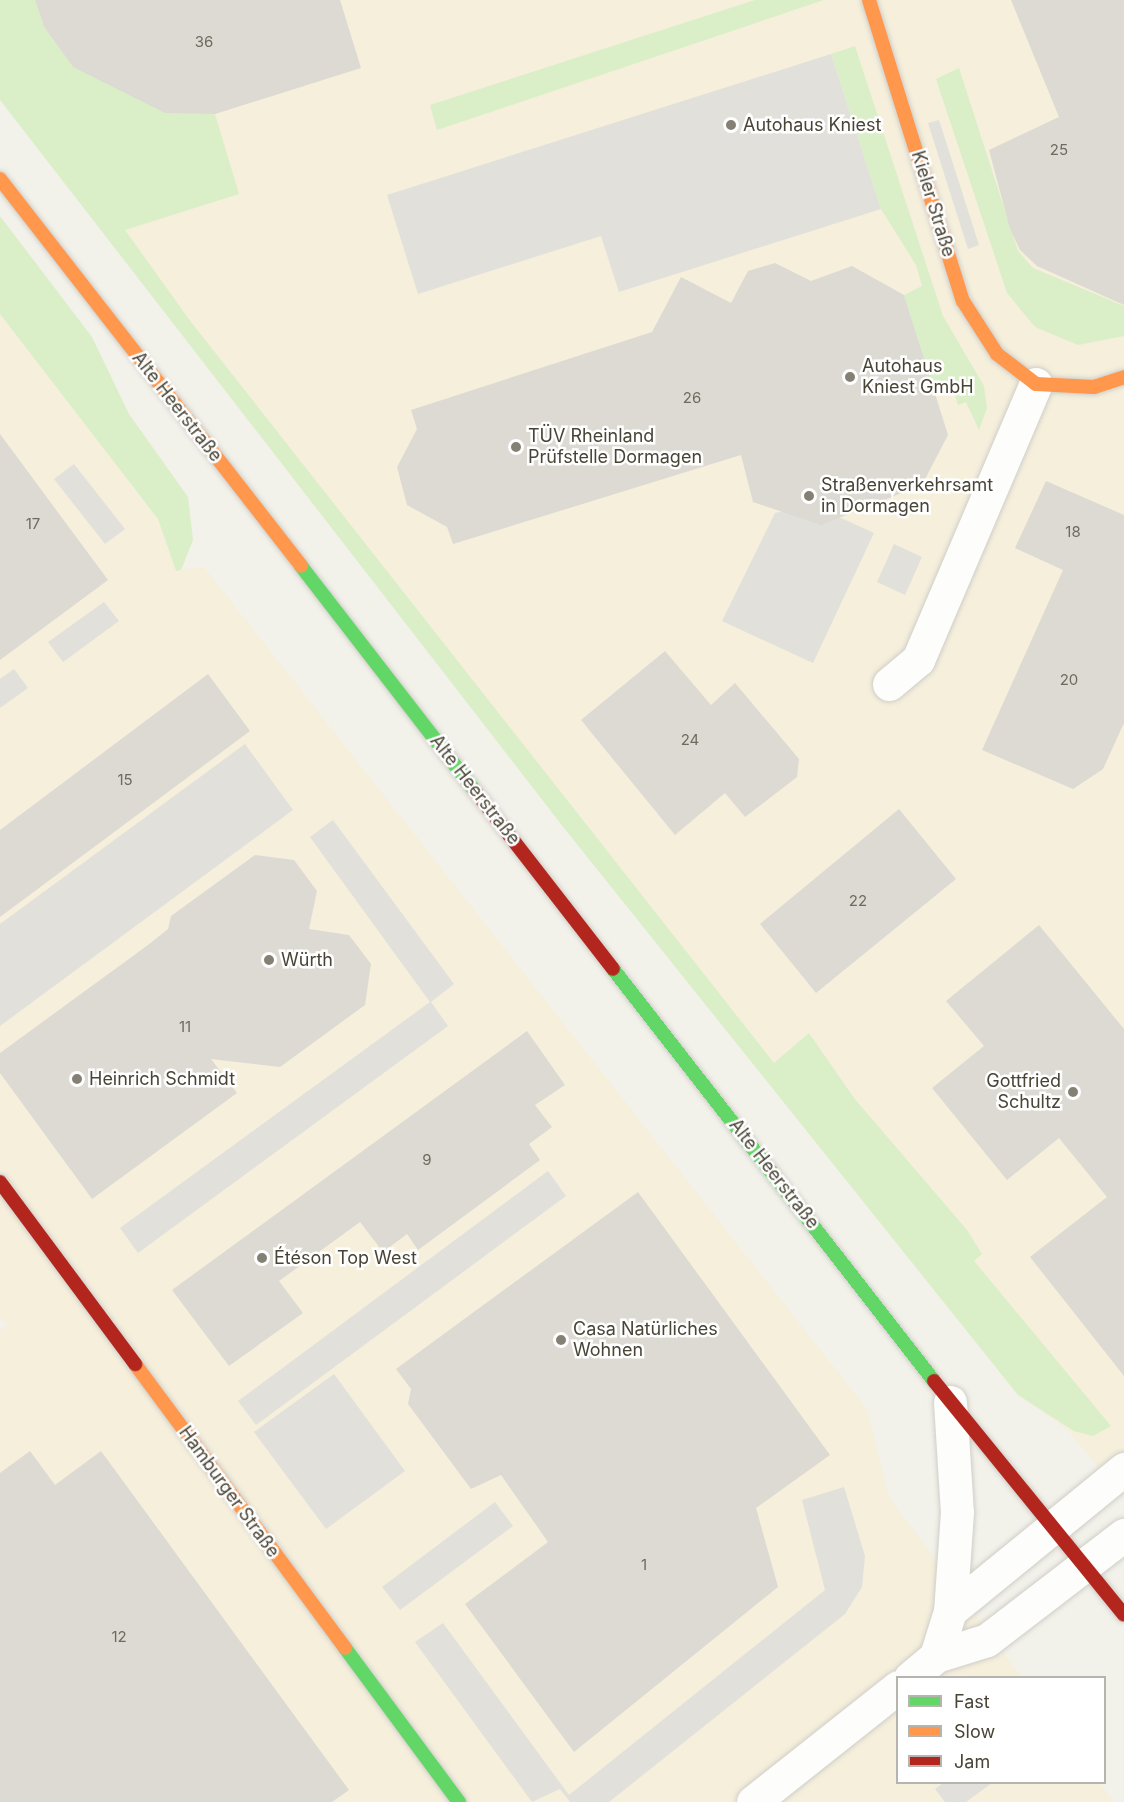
<!DOCTYPE html>
<html>
<head>
<meta charset="utf-8">
<style>
  body { margin:0 }
  #map { position:relative; width:1124px; height:1802px; overflow:hidden; background:#f2f1ea; font-family:Inter,sans-serif }
  div>[style] { position:absolute }
  .commercial>* { inset:0; background:#f5efdc }
  .green>* { inset:0; background:#daefc8 }
  .parking>* { inset:0; background:#e1e0da }
  .building>* { inset:0; background:#dcdad3 }
  .roads { filter:drop-shadow(0 0 2px #d0cec8) drop-shadow(0 0 2px #d0cec8) }
  .street>* { height:33px; margin:-16.5px; padding:0 16.5px; transform-origin:16.5px; border-radius:16.5px; background:#fdfdfc }
  .fast>* { height:14px; margin:-7px; padding:0 7px; transform-origin:7px; border-radius:7px; background:#63d668 }
  .slow>* { height:14px; margin:-7px; padding:0 7px; transform-origin:7px; border-radius:7px; background:#ff974d }
  .jam>* { height:14px; margin:-7px; padding:0 7px; transform-origin:7px; border-radius:7px; background:#b3261e }
  .dots>* { width:16px; height:16px; translate:-50% -50%; box-sizing:border-box; border:3px solid #fff; border-radius:50% }
  span { translate:-50% -50%; white-space:nowrap; text-align:center; line-height:1.15; -webkit-text-stroke:5px #fff; paint-order:stroke }
  .number-label { font-size:15px; color:#6e6a5d }
  .number-label span { -webkit-text-stroke-width:0 }
  .poi-label { font-size:18px; color:#494435 }
  .left { translate:0 -50%; text-align:left }
  .right { translate:-100% -50%; text-align:right }
  .street-label { font-size:18px; color:#494435 }
  .legend { position:absolute; left:896px; top:1676px; width:210px; height:108px; box-sizing:border-box; background:#fff; border:2px solid #b6b4ae; margin:0; padding:8px 10px; list-style:none; font-size:18px; color:#494435 }
  .legend li { display:flex; align-items:center; gap:12px; height:30px }
  .legend b { width:30px; border:2px solid #b6b4ae }
</style>
</head>
<body>
<div id="map">
  <div class="commercial">
    <i style="clip-path:polygon(0 0,1124px 0,1124px 1499px,1066px 1428px,1018px 1395px,0 98px)"></i>
    <i style="clip-path:polygon(0 314px,158px 519px,176px 570px,204px 567px,867px 1409px,889px 1497px,1022px 1677px,898px 1678px,898px 1782px,1100px 1783px,1114px 1802px,0 1802px,0 1331px,8px 1324px,0 1318px)"></i>
  </div>
  <div class="green">
    <i style="clip-path:polygon(0 0,35px 0,44px 27px,73px 67px,215px 114px,239px 194px,125px 230px,191px 322px,774px 1063px,809px 1033px,854px 1098px,967px 1230px,982px 1254px,974px 1261px,1111px 1426px,1093px 1436px,1074px 1431px,1018px 1395px,564px 828px,0 100px)"></i>
    <i style="clip-path:polygon(755px 0,824px 0,437px 130px,430px 105px)"></i>
    <i style="clip-path:polygon(855px 46px,943px 316px,984px 386px,987px 408px,979px 430px,966px 402px,958px 405px,951px 382px,932px 386px,904px 295px,922px 286px,916px 265px,881px 209px,831px 54px)"></i>
    <i style="clip-path:polygon(959px 68px,1018px 251px,1033px 268px,1124px 306px,1124px 336px,1078px 345px,1035px 327px,1007px 293px,936px 79px)"></i>
    <i style="clip-path:polygon(0 216px,92px 337px,129px 414px,188px 497px,193px 540px,181px 570px,176px 571px,158px 519px,0 314px)"></i>
  </div>
  <div class="parking">
    <i style="clip-path:polygon(831px 54px,881px 209px,619px 292px,601px 236px,418px 294px,387px 195px)"></i>
    <i style="clip-path:polygon(939px 120px,979px 245px,968px 249px,928px 123px)"></i>
    <i style="clip-path:polygon(74px 464px,125px 529px,105px 544px,54px 479px)"></i>
    <i style="clip-path:polygon(788px 510px,839px 517px,874px 533px,813px 663px,722px 621px,775px 513px)"></i>
    <i style="clip-path:polygon(894px 544px,922px 557px,905px 595px,877px 582px)"></i>
    <i style="clip-path:polygon(104px 602px,119px 621px,63px 662px,48px 642px)"></i>
    <i style="clip-path:polygon(14px 669px,28px 688px,0 708px,0 679px)"></i>
    <i style="clip-path:polygon(245px 744px,293px 810px,0 1026px,0 924px)"></i>
    <i style="clip-path:polygon(333px 820px,454px 984px,431px 1002px,448px 1026px,138px 1253px,120px 1228px,430px 1002px,310px 837px)"></i>
    <i style="clip-path:polygon(548px 1171px,566px 1196px,256px 1425px,238px 1401px)"></i>
    <i style="clip-path:polygon(334px 1374px,405px 1471px,326px 1529px,254px 1432px)"></i>
    <i style="clip-path:polygon(844px 1487px,865px 1556px,862px 1587px,845px 1614px,609px 1802px,570px 1802px,560px 1789px,532px 1802px,415px 1642px,443px 1623px,569px 1795px,825px 1590px,802px 1500px)"></i>
    <i style="clip-path:polygon(495px 1502px,513px 1526px,400px 1610px,382px 1587px)"></i>
    <i style="clip-path:polygon(943px 1783px,943px 1782px,992px 1783px,966px 1802px,945px 1802px,935px 1789px)"></i>
  </div>
  <div class="building">
    <i style="clip-path:polygon(35px 0,340px 0,361px 68px,215px 114px,165px 113px,73px 67px,44px 27px)"></i>
    <i style="clip-path:polygon(1011px 0,1124px 0,1124px 305px,1037px 266px,1020px 250px,1010px 229px,989px 150px,1059px 117px)"></i>
    <i style="clip-path:polygon(775px 263px,811px 281px,852px 266px,904px 295px,948px 435px,922px 485px,821px 525px,753px 502px,741px 455px,453px 544px,447px 527px,407px 505px,397px 467px,417px 429px,411px 410px,652px 332px,681px 277px,731px 303px,748px 271px)"></i>
    <i style="clip-path:polygon(0 434px,108px 580px,0 660px)"></i>
    <i style="clip-path:polygon(1046px 481px,1124px 515px,1124px 723px,1103px 769px,1073px 789px,982px 750px,1063px 570px,1015px 548px)"></i>
    <i style="clip-path:polygon(665px 651px,711px 705px,735px 683px,799px 759px,797px 777px,745px 817px,725px 793px,675px 835px,581px 720px)"></i>
    <i style="clip-path:polygon(208px 674px,250px 731px,0 917px,0 830px)"></i>
    <i style="clip-path:polygon(899px 809px,956px 879px,816px 993px,760px 924px)"></i>
    <i style="clip-path:polygon(255px 855px,294px 860px,317px 891px,309px 929px,349px 935px,371px 964px,365px 1005px,280px 1067px,211px 1059px,237px 1093px,92px 1199px,0 1073px,0 1053px,148px 945px,168px 929px,171px 916px)"></i>
    <i style="clip-path:polygon(1039px 925px,1124px 1029px,1124px 1376px,1030px 1257px,1107px 1197px,1059px 1138px,1007px 1180px,932px 1088px,984px 1046px,946px 1001px)"></i>
    <i style="clip-path:polygon(527px 1031px,565px 1085px,535px 1105px,552px 1127px,529px 1144px,540px 1160px,418px 1250px,407px 1234px,383px 1252px,360px 1222px,279px 1281px,303px 1313px,229px 1366px,172px 1290px)"></i>
    <i style="clip-path:polygon(638px 1192px,830px 1455px,756px 1508px,778px 1587px,574px 1752px,465px 1604px,548px 1542px,501px 1475px,471px 1489px,408px 1404px,411px 1389px,396px 1369px)"></i>
    <i style="clip-path:polygon(30px 1451px,55px 1485px,101px 1451px,349px 1790px,332px 1802px,0 1802px,0 1473px)"></i>
  </div>
  <div class="roads">
    <div class="street">
      <i style="left:889px;top:684px;width:38px;rotate:-40deg"></i>
      <i style="left:918px;top:660px;width:300px;rotate:-66.9deg"></i>
      <i style="left:950px;top:1402px;width:110px;rotate:86.4deg"></i>
      <i style="left:957px;top:1512px;width:99px;rotate:94deg"></i>
      <i style="left:936px;top:1656px;width:47px;rotate:-72.7deg"></i>
      <i style="left:950px;top:1611px;width:225px;rotate:-39.2deg"></i>
      <i style="left:910px;top:1678px;width:34px;rotate:-40deg"></i>
      <i style="left:936px;top:1656px;width:53px;rotate:-17.4deg"></i>
      <i style="left:987px;top:1640px;width:173px;rotate:-37.5deg"></i>
      <i style="left:753px;top:1802px;width:185px;rotate:-38.4deg"></i>
    </div>
    <div class="fast">
      <i style="left:301px;top:566px;width:284px;rotate:52.3deg"></i>
      <i style="left:613px;top:969px;width:522px;rotate:52.08deg"></i>
      <i style="left:345px;top:1648px;width:192px;rotate:53.5deg"></i>
    </div>
    <div class="slow">
      <i style="left:869px;top:0;width:315px;rotate:72.7deg"></i>
      <i style="left:963px;top:301px;width:63px;rotate:57.3deg"></i>
      <i style="left:997px;top:354px;width:49px;rotate:37.6deg"></i>
      <i style="left:1036px;top:384px;width:58px;rotate:3deg"></i>
      <i style="left:1094px;top:387px;width:32px;rotate:-18deg"></i>
      <i style="left:0;top:179px;width:490px;rotate:52.1deg"></i>
      <i style="left:135px;top:1364px;width:353px;rotate:53.5deg"></i>
    </div>
    <div class="jam">
      <i style="left:475px;top:791px;width:225px;rotate:52.2deg"></i>
      <i style="left:0;top:1182px;width:227px;rotate:53.4deg"></i>
      <i style="left:934px;top:1381px;width:301px;rotate:50.9deg"></i>
    </div>
  </div>
  <div class="dots">
    <i style="left:731px;top:125px;background:#848174"></i>
    <i style="left:850px;top:377px;background:#848174"></i>
    <i style="left:516px;top:447px;background:#848174"></i>
    <i style="left:809px;top:496px;background:#848174"></i>
    <i style="left:269px;top:960px;background:#848174"></i>
    <i style="left:77px;top:1079px;background:#848174"></i>
    <i style="left:1073px;top:1092px;background:#848174"></i>
    <i style="left:262px;top:1258px;background:#848174"></i>
    <i style="left:561px;top:1340px;background:#848174"></i>
  </div>
  <div class="number-label">
    <span style="left:204px;top:42px">36</span>
    <span style="left:1059px;top:150px">25</span>
    <span style="left:692px;top:398px">26</span>
    <span style="left:33px;top:524px">17</span>
    <span style="left:1073px;top:532px">18</span>
    <span style="left:1069px;top:680px">20</span>
    <span style="left:690px;top:740px">24</span>
    <span style="left:125px;top:780px">15</span>
    <span style="left:858px;top:901px">22</span>
    <span style="left:185px;top:1027px">11</span>
    <span style="left:427px;top:1160px">9</span>
    <span style="left:644px;top:1565px">1</span>
    <span style="left:119px;top:1637px">12</span>
  </div>
  <div class="poi-label">
    <span class="left" style="left:743px;top:125px">Autohaus Kniest</span>
    <span class="left" style="left:862px;top:377px">Autohaus<br>Kniest GmbH</span>
    <span class="left" style="left:528px;top:447px">TÜV Rheinland<br>Prüfstelle Dormagen</span>
    <span class="left" style="left:821px;top:496px">Straßenverkehrsamt<br>in Dormagen</span>
    <span class="left" style="left:281px;top:960px">Würth</span>
    <span class="left" style="left:89px;top:1079px">Heinrich Schmidt</span>
    <span class="right" style="left:1061px;top:1092px">Gottfried<br>Schultz</span>
    <span class="left" style="left:274px;top:1258px">Étéson Top West</span>
    <span class="left" style="left:573px;top:1340px">Casa Natürliches<br>Wohnen</span>
  </div>
  <div class="street-label">
    <span style="left:933px;top:204px;rotate:73deg">Kieler Straße</span>
    <span style="left:177px;top:407px;rotate:52deg">Alte Heerstraße</span>
    <span style="left:475px;top:790px;rotate:52deg">Alte Heerstraße</span>
    <span style="left:774px;top:1174px;rotate:52deg">Alte Heerstraße</span>
    <span style="left:229px;top:1492px;rotate:54deg">Hamburger Straße</span>
  </div>
  <ul class="legend">
  <li><b style="height:8px;background:#63d668"></b>Fast</li>
  <li><b style="height:8px;background:#ff974d"></b>Slow</li>
  <li><b style="height:8px;background:#b3261e"></b>Jam</li>
  </ul>
</div>
</body>
</html>
